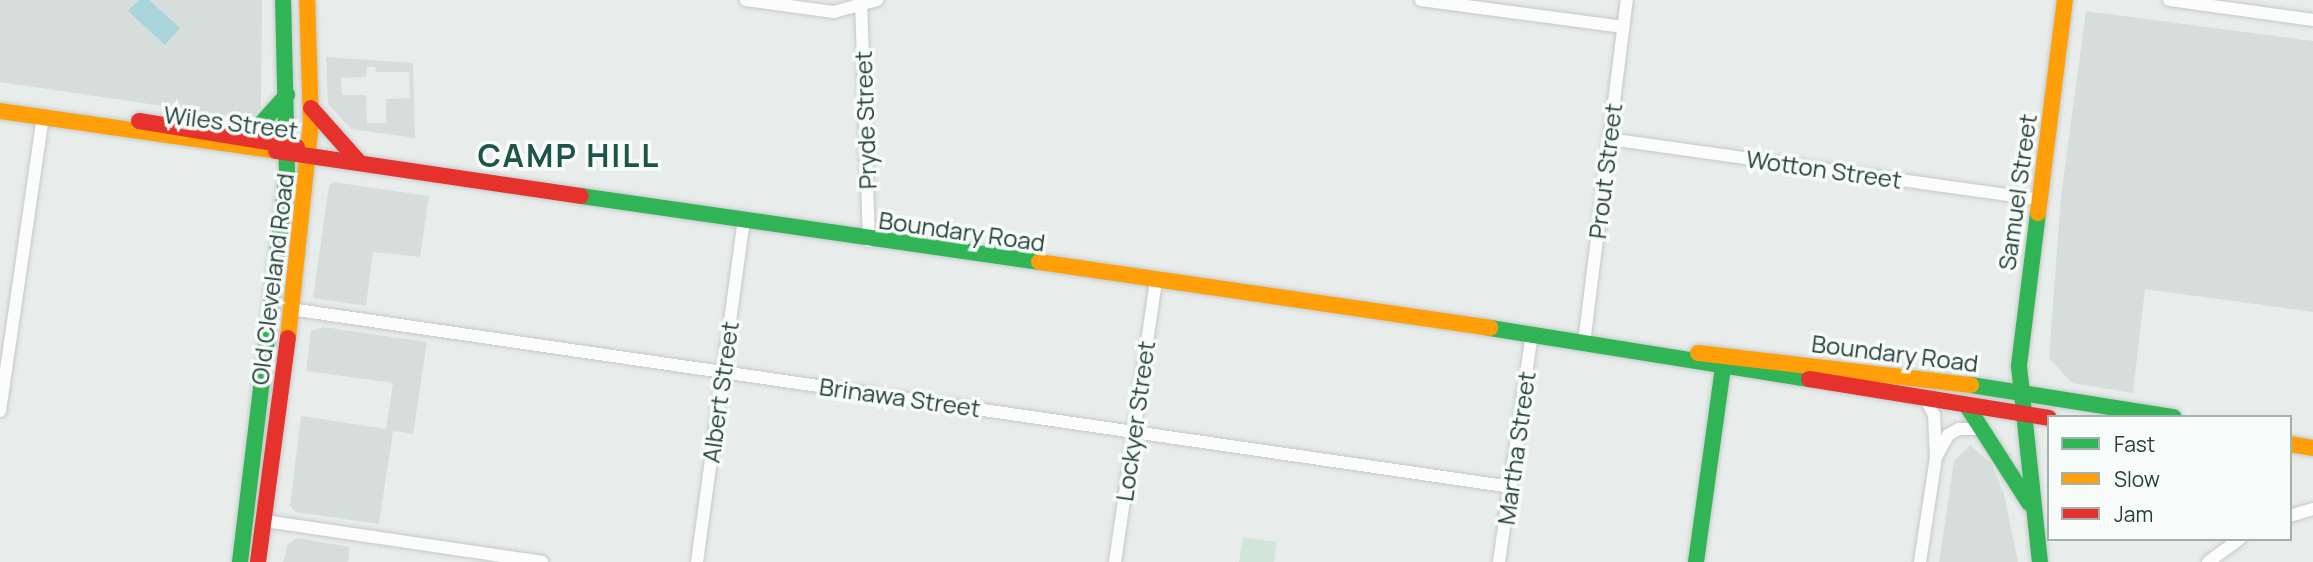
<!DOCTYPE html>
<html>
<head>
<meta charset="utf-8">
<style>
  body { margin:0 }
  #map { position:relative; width:2313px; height:562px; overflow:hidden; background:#e8edeb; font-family:Manrope,sans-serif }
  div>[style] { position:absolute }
  .built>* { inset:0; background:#d6dedb }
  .green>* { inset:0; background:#d1e6d8 }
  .water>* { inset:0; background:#a9d4db }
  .roads { filter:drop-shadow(0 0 2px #c5cac8) drop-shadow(0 0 2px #c5cac8) }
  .street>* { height:12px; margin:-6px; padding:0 6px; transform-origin:6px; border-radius:6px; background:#fcfcfc }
  .fast>* { height:16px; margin:-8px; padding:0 8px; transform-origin:8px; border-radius:8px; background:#30b455 }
  .slow>* { height:16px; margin:-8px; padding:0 8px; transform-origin:8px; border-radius:8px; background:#ff9f0a }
  .jam>* { height:16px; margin:-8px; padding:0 8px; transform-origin:8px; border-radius:8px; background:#e5322d }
  span { translate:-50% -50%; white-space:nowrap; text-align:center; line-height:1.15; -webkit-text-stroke:7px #f7fbf9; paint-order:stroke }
  .street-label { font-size:24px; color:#24423a }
  .district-label { font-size:32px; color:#1f5548; font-weight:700; letter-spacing:2px }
  .legend { position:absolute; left:2047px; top:415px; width:245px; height:126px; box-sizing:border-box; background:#f7fbf9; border:2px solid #a3b1ad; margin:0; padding:9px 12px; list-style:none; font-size:21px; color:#24423a }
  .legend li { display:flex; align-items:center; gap:14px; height:35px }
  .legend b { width:35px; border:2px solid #a3b1ad }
</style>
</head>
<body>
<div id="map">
  <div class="built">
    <i style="clip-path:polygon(0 0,262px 0,261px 107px,251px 119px,0 82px)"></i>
    <i style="clip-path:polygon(2086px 11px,2313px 41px,2313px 312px,2145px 289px,2133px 393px,2072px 383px,2049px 358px,2061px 196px)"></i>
    <i style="clip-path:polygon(evenodd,326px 57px,413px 63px,415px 138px,351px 129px,328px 104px,326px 57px,367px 67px,375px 67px,376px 72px,409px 72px,410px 98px,386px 99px,386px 123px,367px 123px,366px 95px,342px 95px,341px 78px,366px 77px,367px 67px)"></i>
    <i style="clip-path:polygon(333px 182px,429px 196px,420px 257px,373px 252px,366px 306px,313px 298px,329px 185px)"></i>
    <i style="clip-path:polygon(324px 327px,427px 342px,413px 434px,393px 431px,379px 524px,295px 512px,290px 506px,301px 416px,386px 429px,393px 383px,306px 371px,311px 331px)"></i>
    <i style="clip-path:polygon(1970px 445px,1991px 463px,2004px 494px,2018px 562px,1939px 562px,1954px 461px)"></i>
    <i style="clip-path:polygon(298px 538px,350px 547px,348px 562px,283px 562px,288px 544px)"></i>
  </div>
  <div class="green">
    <i style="clip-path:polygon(1243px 537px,1277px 542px,1274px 562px,1239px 562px)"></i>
  </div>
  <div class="water">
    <i style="clip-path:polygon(139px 0,149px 0,180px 28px,165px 45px,128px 11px)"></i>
  </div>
  <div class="roads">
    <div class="street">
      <i style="left:746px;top:0;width:89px;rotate:7.8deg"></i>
      <i style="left:834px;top:12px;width:45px;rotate:-15.6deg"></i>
      <i style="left:861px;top:0;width:241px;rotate:88.1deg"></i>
      <i style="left:1421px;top:0;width:204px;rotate:7.6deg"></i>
      <i style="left:2169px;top:0;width:145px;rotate:7.9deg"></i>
      <i style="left:1609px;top:139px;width:433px;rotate:8deg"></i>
      <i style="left:290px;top:309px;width:1234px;rotate:8.29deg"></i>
      <i style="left:1584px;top:343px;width:346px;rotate:-82.9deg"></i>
      <i style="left:0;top:411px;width:296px;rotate:-81.7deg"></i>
      <i style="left:1936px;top:457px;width:25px;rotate:-61deg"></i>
      <i style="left:1948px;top:435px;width:13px;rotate:-29deg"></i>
      <i style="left:1959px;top:429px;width:23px"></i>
      <i style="left:2290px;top:516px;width:24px;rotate:-17deg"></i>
      <i style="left:265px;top:521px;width:280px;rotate:8.4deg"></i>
      <i style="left:697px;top:562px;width:344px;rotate:-82.2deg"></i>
      <i style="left:1115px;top:562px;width:284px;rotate:-81.7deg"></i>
      <i style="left:1499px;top:562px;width:230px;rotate:-81.8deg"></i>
      <i style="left:1920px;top:562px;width:106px;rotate:-81.3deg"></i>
      <i style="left:1936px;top:457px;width:42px;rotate:-92.7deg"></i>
      <i style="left:1934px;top:415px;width:17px;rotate:-118deg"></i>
      <i style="left:2208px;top:562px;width:39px;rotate:-36deg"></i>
    </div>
    <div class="fast">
      <i style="left:249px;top:137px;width:57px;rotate:-47.9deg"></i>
      <i style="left:581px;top:196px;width:463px;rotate:8.2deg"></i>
      <i style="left:2038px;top:213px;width:154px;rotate:97.1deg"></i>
      <i style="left:2019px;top:366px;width:197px;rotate:83.9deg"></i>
      <i style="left:1490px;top:328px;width:323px;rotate:9.1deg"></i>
      <i style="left:1971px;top:385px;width:205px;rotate:9deg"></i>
      <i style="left:1967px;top:406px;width:115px;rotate:57.4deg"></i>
      <i style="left:240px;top:562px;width:392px;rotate:-83.1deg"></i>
      <i style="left:287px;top:173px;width:173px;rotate:-91.3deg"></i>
      <i style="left:1696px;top:562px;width:197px;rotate:-82.1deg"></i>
    </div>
    <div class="slow">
      <i style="left:0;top:111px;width:279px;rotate:8.2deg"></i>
      <i style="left:2038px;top:213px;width:215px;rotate:-82.8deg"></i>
      <i style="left:1039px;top:262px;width:456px;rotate:8.3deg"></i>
      <i style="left:288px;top:338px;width:215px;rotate:-83.9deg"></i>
      <i style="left:311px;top:124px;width:124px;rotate:-91.8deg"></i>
      <i style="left:1698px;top:353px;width:275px;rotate:6.7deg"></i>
      <i style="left:2290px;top:444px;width:23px;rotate:10deg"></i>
    </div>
    <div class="jam">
      <i style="left:311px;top:108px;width:71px;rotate:48.4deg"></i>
      <i style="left:139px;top:121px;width:160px;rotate:9.3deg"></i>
      <i style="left:276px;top:151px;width:308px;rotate:8.4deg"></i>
      <i style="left:1809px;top:379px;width:243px;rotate:9.2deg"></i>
      <i style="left:258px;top:562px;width:226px;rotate:-82.4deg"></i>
    </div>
  </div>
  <div class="street-label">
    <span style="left:865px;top:120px;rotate:-92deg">Pryde Street</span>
    <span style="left:231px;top:122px;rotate:7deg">Wiles Street</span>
    <span style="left:1824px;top:169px;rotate:8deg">Wotton Street</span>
    <span style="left:1605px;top:171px;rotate:-83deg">Prout Street</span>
    <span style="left:2017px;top:192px;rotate:-82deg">Samuel Street</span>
    <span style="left:962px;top:231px;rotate:8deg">Boundary Road</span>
    <span style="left:272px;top:279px;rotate:-83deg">Old Cleveland Road</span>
    <span style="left:1895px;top:353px;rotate:7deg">Boundary Road</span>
    <span style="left:720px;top:392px;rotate:-82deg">Albert Street</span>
    <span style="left:900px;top:397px;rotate:8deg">Brinawa Street</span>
    <span style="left:1135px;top:421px;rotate:-82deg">Lockyer Street</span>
    <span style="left:1516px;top:448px;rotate:-82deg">Martha Street</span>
  </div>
  <div class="district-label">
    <span style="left:569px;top:155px">CAMP HILL</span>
  </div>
  <ul class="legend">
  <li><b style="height:9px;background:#30b455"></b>Fast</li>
  <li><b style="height:9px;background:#ff9f0a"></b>Slow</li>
  <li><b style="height:9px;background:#e5322d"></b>Jam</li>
  </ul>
</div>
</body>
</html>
